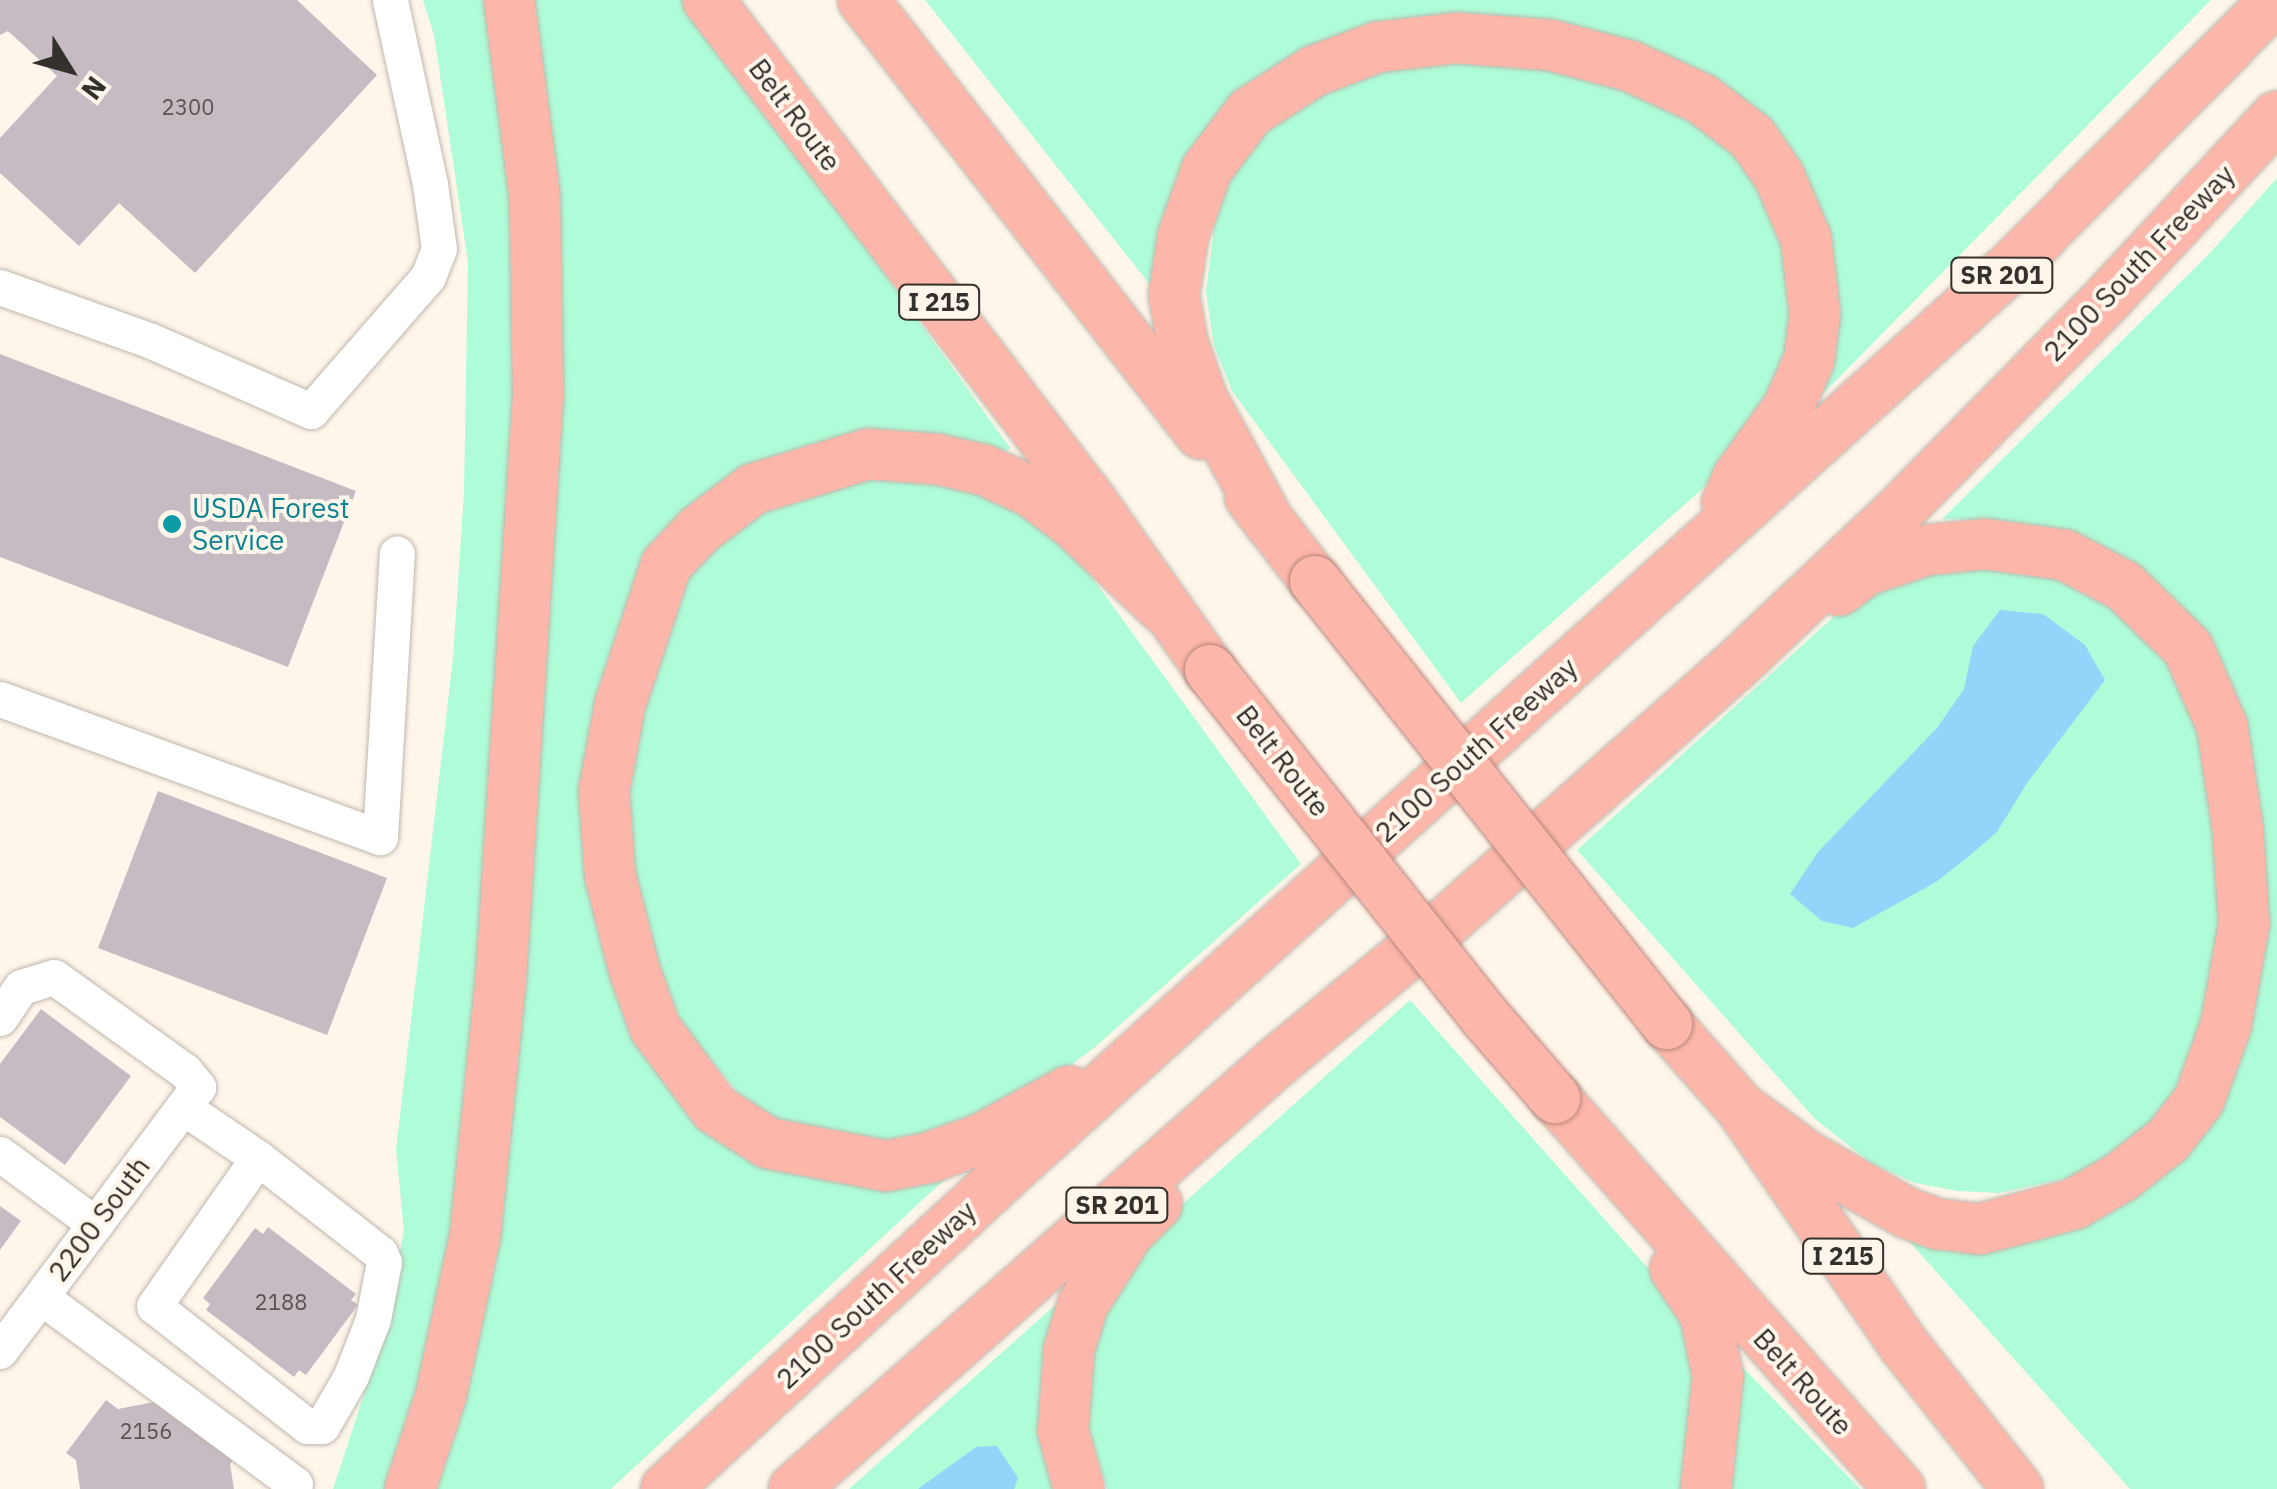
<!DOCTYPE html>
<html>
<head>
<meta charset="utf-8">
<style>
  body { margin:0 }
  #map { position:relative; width:2277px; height:1489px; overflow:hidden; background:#fff6eb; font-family:"IBM Plex Sans",sans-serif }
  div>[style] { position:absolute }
  .green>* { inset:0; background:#aefdd8 }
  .water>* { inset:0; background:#94d3fa }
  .building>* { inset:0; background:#c7bbc3 }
  .roads { filter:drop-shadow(0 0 2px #bfb7ad) drop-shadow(0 0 2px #bfb7ad) }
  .minor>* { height:35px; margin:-17.5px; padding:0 17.5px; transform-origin:17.5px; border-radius:17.5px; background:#fff }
  .highway>* { height:50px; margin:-25px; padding:0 25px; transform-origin:25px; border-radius:25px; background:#fdb6aa }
  .bridges { filter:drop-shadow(0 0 2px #b7877e) drop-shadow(0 0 2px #b7877e) }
  .highway-bridge>* { height:50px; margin:-25px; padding:0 25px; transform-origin:25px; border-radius:25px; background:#fdb6aa }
  .dots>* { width:28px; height:28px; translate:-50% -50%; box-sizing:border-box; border:5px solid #fff6eb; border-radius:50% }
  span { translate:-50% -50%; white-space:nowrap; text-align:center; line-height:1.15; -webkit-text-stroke:8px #fff6eb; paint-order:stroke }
  .number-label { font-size:22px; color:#595452 }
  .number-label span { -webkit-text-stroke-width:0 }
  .shield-label span { padding:2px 8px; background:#fff6eb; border:2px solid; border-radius:8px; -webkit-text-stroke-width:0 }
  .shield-label { font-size:25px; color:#34312d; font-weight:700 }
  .street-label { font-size:28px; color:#34312d }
  .culture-label { font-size:28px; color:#0d838f }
  .left { translate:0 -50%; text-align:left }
  .north { position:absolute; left:20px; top:20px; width:100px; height:100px; -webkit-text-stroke:8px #fff6eb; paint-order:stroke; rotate:127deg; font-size:28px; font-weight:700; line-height:40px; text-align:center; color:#34312d }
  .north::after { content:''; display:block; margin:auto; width:35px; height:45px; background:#34312d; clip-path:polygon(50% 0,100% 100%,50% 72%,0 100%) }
</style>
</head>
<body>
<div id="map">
  <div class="green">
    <i style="clip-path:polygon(423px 0,497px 0,531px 201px,468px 1196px,395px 1489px,333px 1489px,385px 1330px,404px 1231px,396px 1150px,453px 658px,464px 492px,468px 262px,434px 35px)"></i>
    <i style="clip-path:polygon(524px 0,688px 0,1010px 448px,997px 459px,842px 437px,802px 447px,752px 467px,664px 544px,605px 877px,723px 1124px,957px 1168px,611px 1489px,425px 1489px,561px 407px,559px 211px)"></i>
    <i style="clip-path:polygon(925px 0,2211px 0,1809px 408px,1768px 140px,1454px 15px,1373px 26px,1271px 83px,1162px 300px)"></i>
    <i style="clip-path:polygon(1415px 44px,1635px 84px,1736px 147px,1790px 251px,1791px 358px,1735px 460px,1461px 703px,1232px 391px,1214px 346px,1206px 292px,1215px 220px,1230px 179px,1288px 103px)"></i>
    <i style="clip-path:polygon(2277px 178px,2277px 1489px,2130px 1489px,1899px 1230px,2011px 1224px,2204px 1113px,2248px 742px,2055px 530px,2004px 521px,1942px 519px,2209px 254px)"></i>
    <i style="clip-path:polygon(940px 466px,1064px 539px,1301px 864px,1094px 1048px,1023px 1100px,974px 1128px,868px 1145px,819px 1137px,775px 1118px,741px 1096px,684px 1029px,658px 973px,639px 908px,627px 831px,626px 763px,666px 593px,780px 484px)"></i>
    <i style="clip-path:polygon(2064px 564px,2174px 639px,2231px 804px,2214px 1038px,2146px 1135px,2078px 1176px,1999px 1193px,1958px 1191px,1915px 1183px,1871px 1163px,1815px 1119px,1577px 850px,1863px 590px,1897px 573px)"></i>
    <i style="clip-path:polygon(1410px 1000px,1663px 1285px,1691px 1342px,1701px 1384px,1690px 1489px,1107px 1489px,1087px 1423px,1087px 1373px,1119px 1273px,1186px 1201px)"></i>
    <i style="clip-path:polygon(1082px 1281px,1073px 1489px,849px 1489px)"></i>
    <i style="clip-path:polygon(1735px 1359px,1860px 1489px,1717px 1489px)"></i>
  </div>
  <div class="water">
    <i style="clip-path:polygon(2000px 610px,2043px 614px,2085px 645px,2105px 680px,2027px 783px,1997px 832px,1968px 857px,1936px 882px,1853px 928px,1822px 921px,1790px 894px,1818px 852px,1937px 728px,1964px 689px,1973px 646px)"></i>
    <i style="clip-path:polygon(997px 1446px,1018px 1478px,1014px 1489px,918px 1489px,976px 1447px)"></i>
  </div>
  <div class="building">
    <i style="clip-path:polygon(0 0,297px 0,377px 75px,195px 273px,119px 203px,79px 246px,0 173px,0 138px,57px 76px,8px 31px,0 35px)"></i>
    <i style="clip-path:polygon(0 354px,356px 491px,288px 667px,0 557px)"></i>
    <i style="clip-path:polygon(158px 791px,387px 878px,327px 1035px,98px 948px)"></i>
    <i style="clip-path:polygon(41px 1009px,131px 1076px,65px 1165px,0 1117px,0 1064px)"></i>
    <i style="clip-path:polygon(0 1206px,21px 1221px,0 1250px)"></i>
    <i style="clip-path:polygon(268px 1227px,356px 1294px,351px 1300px,358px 1305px,306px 1375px,299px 1370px,294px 1377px,206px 1310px,210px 1304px,203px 1298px,255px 1228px,263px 1234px)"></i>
    <i style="clip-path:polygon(161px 1394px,239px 1452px,230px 1464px,234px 1489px,80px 1489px,76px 1460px,66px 1453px,106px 1400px,118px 1409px,154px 1402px)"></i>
  </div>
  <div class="roads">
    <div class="minor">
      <i style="left:0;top:287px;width:158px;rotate:19.6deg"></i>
      <i style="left:149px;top:340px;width:177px;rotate:23.7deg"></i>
      <i style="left:311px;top:411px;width:178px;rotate:-48.9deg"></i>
      <i style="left:428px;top:277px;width:30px;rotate:-69deg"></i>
      <i style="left:439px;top:249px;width:66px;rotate:-97.9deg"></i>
      <i style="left:430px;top:184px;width:188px;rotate:-102.3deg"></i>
      <i style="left:0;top:699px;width:404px;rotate:20deg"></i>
      <i style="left:380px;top:837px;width:284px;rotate:-86.6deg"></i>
      <i style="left:0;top:1018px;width:37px;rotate:-56deg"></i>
      <i style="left:21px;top:987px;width:34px;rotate:-17deg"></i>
      <i style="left:54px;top:977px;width:161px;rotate:35.7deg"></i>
      <i style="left:185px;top:1071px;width:21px;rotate:51deg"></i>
      <i style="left:198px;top:1087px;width:330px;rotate:126.9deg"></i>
      <i style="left:183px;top:1107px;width:91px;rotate:34.2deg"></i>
      <i style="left:258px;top:1158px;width:155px;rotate:37.9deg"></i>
      <i style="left:380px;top:1253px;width:10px;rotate:66deg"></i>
      <i style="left:384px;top:1262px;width:58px;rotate:100.9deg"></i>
      <i style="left:373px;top:1319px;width:61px;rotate:111.1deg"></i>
      <i style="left:351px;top:1376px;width:58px;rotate:120.1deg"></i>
      <i style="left:322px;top:1426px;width:15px;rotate:180deg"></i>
      <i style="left:307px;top:1426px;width:194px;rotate:-141.9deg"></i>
      <i style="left:154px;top:1306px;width:181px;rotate:-54.9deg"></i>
      <i style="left:0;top:1154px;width:118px;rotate:36.4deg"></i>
      <i style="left:41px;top:1297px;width:315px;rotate:36.4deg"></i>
      <i style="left:295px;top:1484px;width:6px;rotate:129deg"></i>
    </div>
    <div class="highway">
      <i style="left:708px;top:0;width:631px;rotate:52.6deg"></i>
      <i style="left:1091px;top:501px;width:207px;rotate:54.8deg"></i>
      <i style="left:863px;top:0;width:550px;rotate:52.09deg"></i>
      <i style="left:1250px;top:497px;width:106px;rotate:52.3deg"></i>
      <i style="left:1269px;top:522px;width:140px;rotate:-118.6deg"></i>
      <i style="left:1202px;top:399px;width:61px;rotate:-109deg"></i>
      <i style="left:1182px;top:341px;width:47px;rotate:-99.9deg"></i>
      <i style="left:1174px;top:295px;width:60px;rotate:-81.3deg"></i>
      <i style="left:1183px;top:236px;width:71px;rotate:-70.3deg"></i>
      <i style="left:1207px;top:169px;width:71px;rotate:-53deg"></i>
      <i style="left:1250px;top:112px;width:76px;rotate:-32.6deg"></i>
      <i style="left:1314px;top:71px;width:68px;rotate:-20.6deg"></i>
      <i style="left:1378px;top:47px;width:80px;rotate:-6.5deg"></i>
      <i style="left:1457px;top:38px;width:93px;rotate:4.3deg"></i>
      <i style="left:1550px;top:45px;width:83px;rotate:14.7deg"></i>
      <i style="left:1630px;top:66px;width:79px;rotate:24.6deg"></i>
      <i style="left:1702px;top:99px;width:63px;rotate:37.2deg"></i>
      <i style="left:1752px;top:137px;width:47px;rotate:55.3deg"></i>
      <i style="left:1779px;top:176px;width:69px;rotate:66.8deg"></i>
      <i style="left:1806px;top:239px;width:76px;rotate:83.2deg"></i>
      <i style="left:1815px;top:314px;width:46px;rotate:97.4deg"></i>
      <i style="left:1809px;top:360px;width:52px;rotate:113.6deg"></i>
      <i style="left:1788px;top:408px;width:85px;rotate:125.9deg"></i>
      <i style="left:1738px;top:477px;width:28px;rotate:113deg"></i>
      <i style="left:1667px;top:1024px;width:112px;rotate:48.6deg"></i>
      <i style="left:1741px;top:1108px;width:286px;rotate:55.5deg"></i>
      <i style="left:1903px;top:1344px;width:185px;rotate:51.6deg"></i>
      <i style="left:1069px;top:1091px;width:100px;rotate:151.4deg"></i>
      <i style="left:981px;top:1139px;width:56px;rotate:160.3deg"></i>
      <i style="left:928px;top:1158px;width:43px;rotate:169.2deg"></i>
      <i style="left:886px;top:1166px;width:120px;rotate:-169deg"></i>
      <i style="left:768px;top:1143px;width:63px;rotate:-147.3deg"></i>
      <i style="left:715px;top:1109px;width:101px;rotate:-126.5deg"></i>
      <i style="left:655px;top:1028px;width:63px;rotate:-109.6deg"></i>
      <i style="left:634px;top:969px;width:97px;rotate:-104.3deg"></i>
      <i style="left:610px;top:875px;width:84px;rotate:-94.1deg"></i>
      <i style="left:604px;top:791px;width:87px;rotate:-79.5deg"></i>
      <i style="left:620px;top:705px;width:147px;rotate:-71.8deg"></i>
      <i style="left:666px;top:565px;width:48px;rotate:-46.7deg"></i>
      <i style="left:699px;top:530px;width:68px;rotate:-37.2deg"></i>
      <i style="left:753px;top:489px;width:120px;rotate:-16.9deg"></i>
      <i style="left:868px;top:454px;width:68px;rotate:4.2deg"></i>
      <i style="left:936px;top:459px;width:49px;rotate:12.9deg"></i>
      <i style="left:984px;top:470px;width:53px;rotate:24.6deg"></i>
      <i style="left:1032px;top:492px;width:51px;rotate:37.1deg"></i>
      <i style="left:1073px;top:523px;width:125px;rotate:43.4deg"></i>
      <i style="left:1555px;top:1098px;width:521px;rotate:48.58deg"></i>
      <i style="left:1741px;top:1108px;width:83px;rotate:36.2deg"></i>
      <i style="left:1808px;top:1157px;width:114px;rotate:29.5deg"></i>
      <i style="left:1907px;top:1213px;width:33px;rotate:20deg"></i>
      <i style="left:1938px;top:1224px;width:42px;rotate:6.8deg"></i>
      <i style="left:1980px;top:1229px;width:97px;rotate:-14.9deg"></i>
      <i style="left:2074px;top:1204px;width:54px;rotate:-29.9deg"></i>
      <i style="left:2121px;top:1177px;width:60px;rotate:-38.2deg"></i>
      <i style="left:2168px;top:1140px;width:51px;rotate:-52.2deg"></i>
      <i style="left:2199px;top:1100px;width:80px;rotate:-70.2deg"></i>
      <i style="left:2226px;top:1025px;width:103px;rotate:-79.9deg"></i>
      <i style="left:2244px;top:924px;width:94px;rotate:-93.7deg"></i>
      <i style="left:2238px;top:830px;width:105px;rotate:-98.7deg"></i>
      <i style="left:2222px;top:726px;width:85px;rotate:-113.6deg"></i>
      <i style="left:2188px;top:648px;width:89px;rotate:-135.9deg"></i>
      <i style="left:2124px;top:586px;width:67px;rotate:-152.3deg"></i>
      <i style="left:2065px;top:555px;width:81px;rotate:-172.2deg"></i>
      <i style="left:1985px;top:544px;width:58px;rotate:174.1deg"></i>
      <i style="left:1927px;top:550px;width:64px;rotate:161.8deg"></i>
      <i style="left:1866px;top:570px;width:34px;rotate:143deg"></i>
      <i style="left:1675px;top:1269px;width:54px;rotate:56.3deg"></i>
      <i style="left:1705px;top:1314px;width:63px;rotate:78.2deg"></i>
      <i style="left:1718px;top:1376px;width:114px;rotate:96.1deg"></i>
      <i style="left:410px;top:1489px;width:99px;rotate:-71.7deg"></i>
      <i style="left:441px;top:1395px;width:162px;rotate:-77.9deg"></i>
      <i style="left:475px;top:1237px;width:261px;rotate:-84.3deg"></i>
      <i style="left:501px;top:977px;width:582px;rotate:-86.36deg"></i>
      <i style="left:538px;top:396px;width:197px;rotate:-90.9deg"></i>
      <i style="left:535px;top:199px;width:201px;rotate:-97.4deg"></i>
      <i style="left:666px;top:1489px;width:465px;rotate:-42.8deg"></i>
      <i style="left:1007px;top:1173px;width:1355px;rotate:-42.07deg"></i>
      <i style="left:2013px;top:265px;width:373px;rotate:-45.3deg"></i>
      <i style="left:794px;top:1489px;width:640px;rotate:-41.51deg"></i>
      <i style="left:1273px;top:1065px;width:220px;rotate:-39.5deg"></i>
      <i style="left:1443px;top:925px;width:389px;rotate:-41.6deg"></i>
      <i style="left:1734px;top:667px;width:224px;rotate:-43.4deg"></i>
      <i style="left:1897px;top:513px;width:301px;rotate:-45.5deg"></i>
      <i style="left:2108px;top:298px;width:248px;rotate:-47.1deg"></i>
      <i style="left:1079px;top:1489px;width:60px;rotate:-105.4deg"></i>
      <i style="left:1063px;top:1431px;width:81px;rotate:-85.8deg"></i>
      <i style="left:1069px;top:1350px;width:48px;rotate:-73.1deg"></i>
      <i style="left:1083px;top:1304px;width:84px;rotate:-57.6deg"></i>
      <i style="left:1128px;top:1233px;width:41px;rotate:-45deg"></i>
    </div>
  </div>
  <div class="bridges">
    <div class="highway-bridge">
      <i style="left:1315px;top:581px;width:566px;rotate:51.53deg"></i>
      <i style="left:1210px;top:670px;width:444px;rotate:51.6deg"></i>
      <i style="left:1486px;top:1018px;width:106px;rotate:49.2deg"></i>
    </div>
  </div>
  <div class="dots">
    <i style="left:172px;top:524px;background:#0f9aa8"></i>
  </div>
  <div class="number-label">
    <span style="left:188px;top:107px">2300</span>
    <span style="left:281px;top:1302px">2188</span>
    <span style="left:146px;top:1431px">2156</span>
  </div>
  <div class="shield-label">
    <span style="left:2002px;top:275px">SR 201</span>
    <span style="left:939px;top:302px">I 215</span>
    <span style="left:1117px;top:1205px">SR 201</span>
    <span style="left:1843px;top:1256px">I 215</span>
  </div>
  <div class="street-label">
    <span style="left:795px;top:115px;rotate:53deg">Belt Route</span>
    <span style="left:2139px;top:263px;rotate:-46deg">2100 South Freeway</span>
    <span style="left:1476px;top:750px;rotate:-42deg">2100 South Freeway</span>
    <span style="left:1283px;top:761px;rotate:52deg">Belt Route</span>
    <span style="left:99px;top:1219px;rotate:-53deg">2200 South</span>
    <span style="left:876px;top:1295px;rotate:-43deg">2100 South Freeway</span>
    <span style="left:1803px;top:1382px;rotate:48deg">Belt Route</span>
  </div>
  <div class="culture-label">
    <span class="left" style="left:192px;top:524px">USDA Forest<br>Service</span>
  </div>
  <div class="north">N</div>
</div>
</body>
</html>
